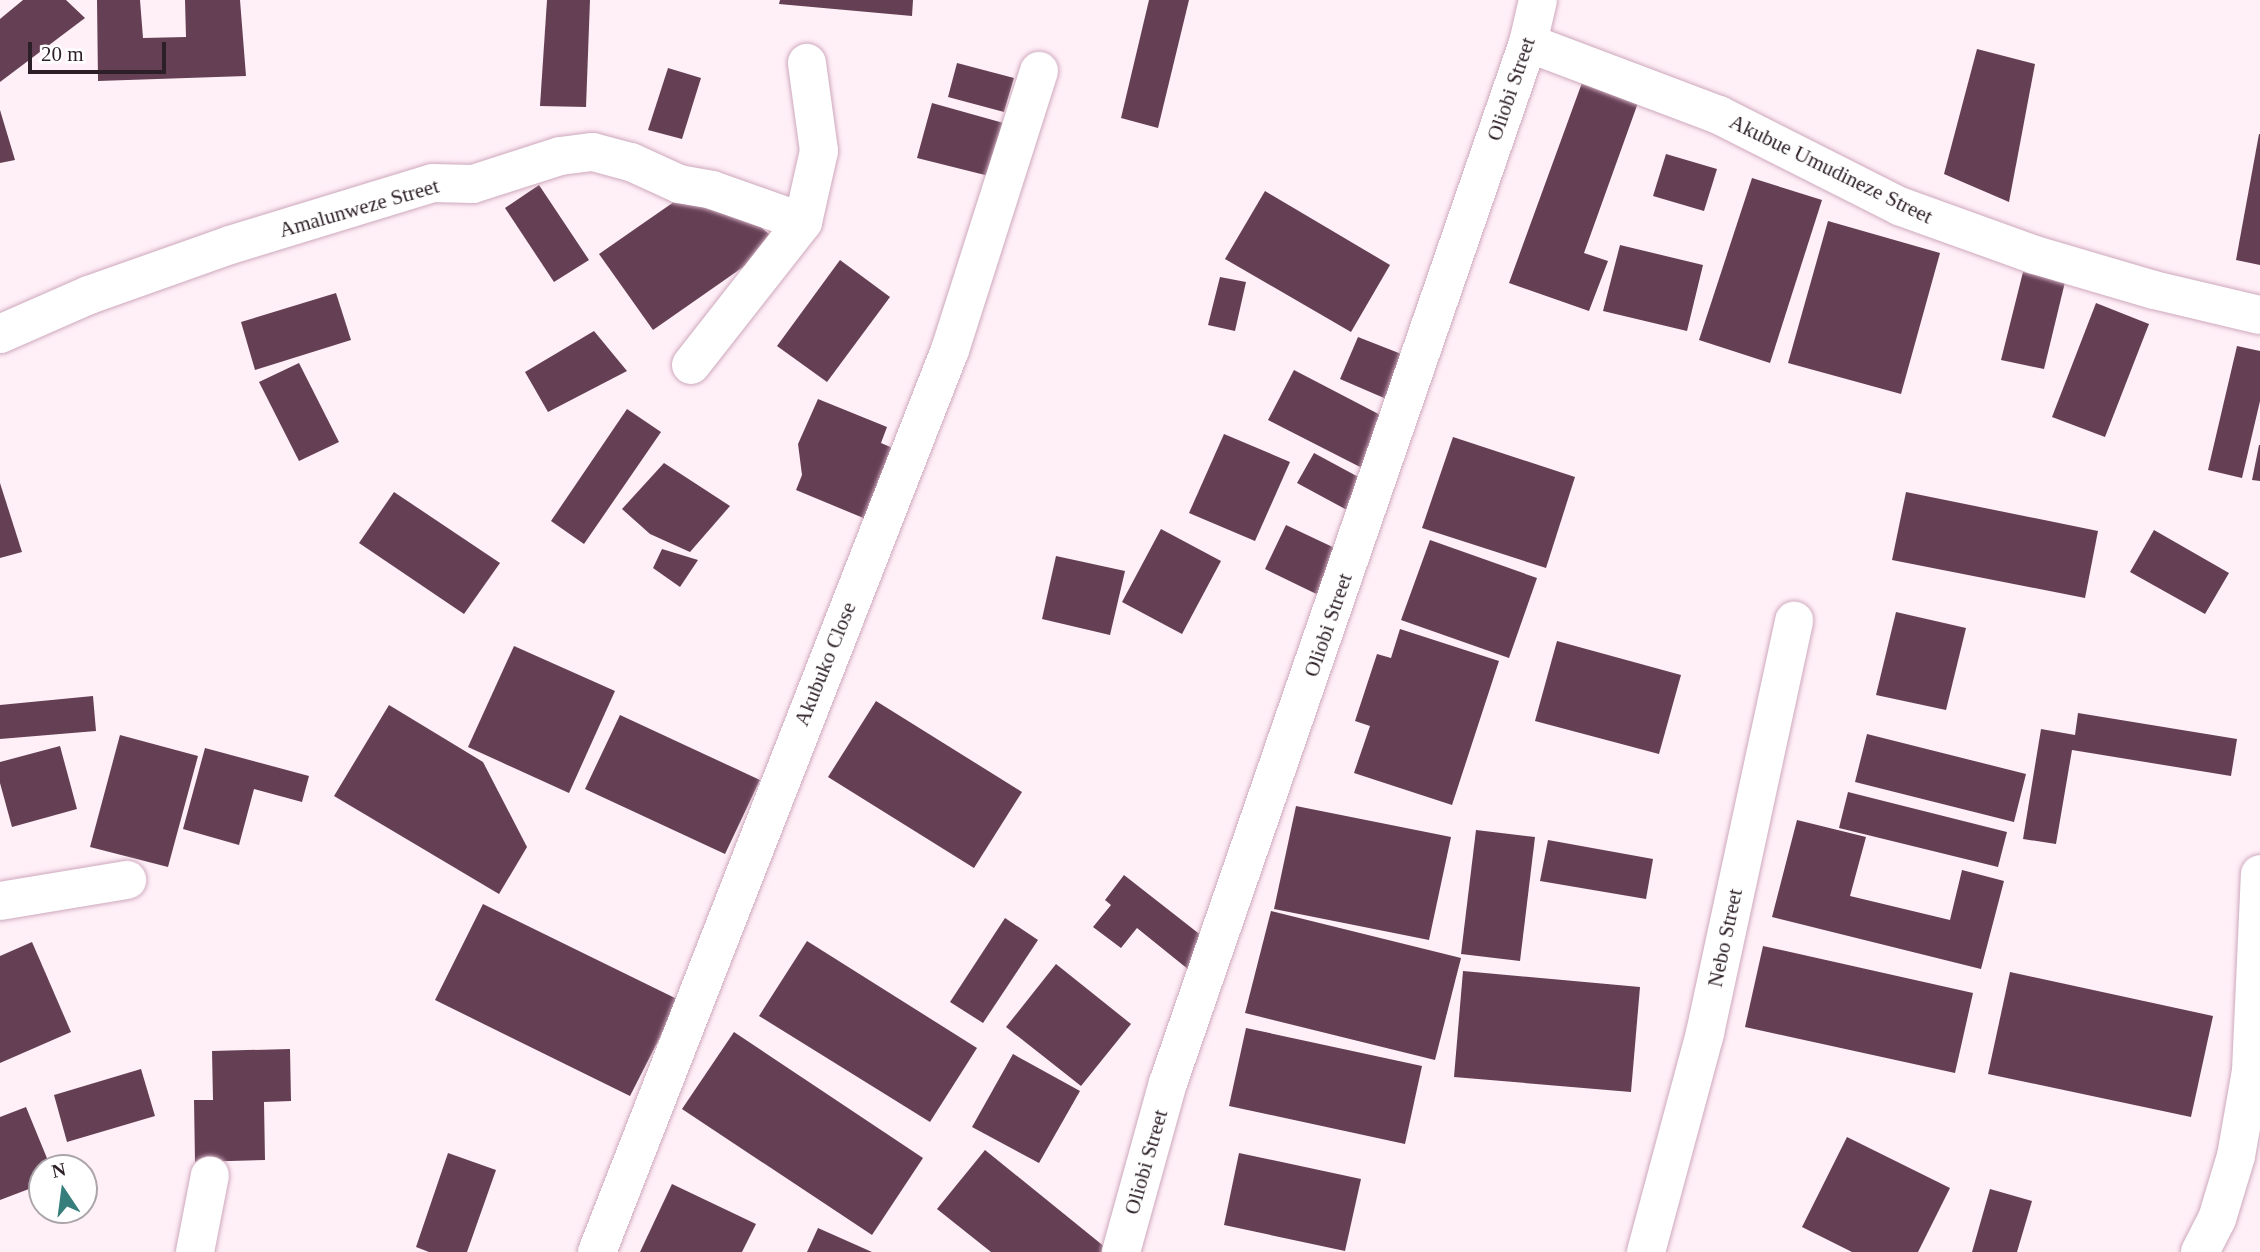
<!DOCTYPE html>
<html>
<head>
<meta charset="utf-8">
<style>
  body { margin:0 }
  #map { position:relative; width:2260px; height:1252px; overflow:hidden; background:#ffeff7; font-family:Georgia,serif }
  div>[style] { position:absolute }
  .building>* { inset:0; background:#654055 }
  .roads { filter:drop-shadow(0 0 2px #cea9bd) drop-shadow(0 0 2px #cea9bd) }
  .street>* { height:38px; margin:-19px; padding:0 19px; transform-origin:19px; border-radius:19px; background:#fff }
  span { translate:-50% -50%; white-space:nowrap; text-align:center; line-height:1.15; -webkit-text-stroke:7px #fff; paint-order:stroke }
  .street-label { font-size:21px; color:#2d1f27 }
  .north { position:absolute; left:28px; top:1154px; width:70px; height:70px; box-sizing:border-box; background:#fff; border:2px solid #aba5a9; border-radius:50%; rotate:347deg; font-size:19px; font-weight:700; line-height:28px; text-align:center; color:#2d1f27 }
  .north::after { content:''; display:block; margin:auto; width:24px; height:32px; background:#367e7b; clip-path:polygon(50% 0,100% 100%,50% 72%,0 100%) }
  .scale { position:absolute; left:28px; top:42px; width:138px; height:32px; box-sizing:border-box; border:4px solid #2d1f27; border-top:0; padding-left:9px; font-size:21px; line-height:24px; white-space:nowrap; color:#2d1f27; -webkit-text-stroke:5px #fff; paint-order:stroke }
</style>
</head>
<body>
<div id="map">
  <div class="building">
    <i style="clip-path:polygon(23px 0,66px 0,85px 18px,0 82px,0 19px)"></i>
    <i style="clip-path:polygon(97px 0,140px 0,143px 38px,186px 37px,185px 0,240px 0,246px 76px,98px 81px)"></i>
    <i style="clip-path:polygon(547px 0,590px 0,586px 107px,540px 106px)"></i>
    <i style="clip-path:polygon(780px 0,913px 0,912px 16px,779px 4px)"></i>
    <i style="clip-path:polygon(1149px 0,1189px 0,1158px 128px,1121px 118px)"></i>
    <i style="clip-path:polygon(1977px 49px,2035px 64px,2009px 202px,1944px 174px)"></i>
    <i style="clip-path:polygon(957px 63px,1014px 78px,1004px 112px,948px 97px)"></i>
    <i style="clip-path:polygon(668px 68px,701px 78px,682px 139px,648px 130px)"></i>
    <i style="clip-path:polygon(1583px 80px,1639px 100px,1584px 253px,1608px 261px,1589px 311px,1509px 283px)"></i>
    <i style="clip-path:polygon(932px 103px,1007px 124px,993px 177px,917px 158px)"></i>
    <i style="clip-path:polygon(0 110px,15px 160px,0 163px)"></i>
    <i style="clip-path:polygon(2259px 134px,2260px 134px,2260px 265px,2236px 260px)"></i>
    <i style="clip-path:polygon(1666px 154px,1717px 169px,1704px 211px,1653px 196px)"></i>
    <i style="clip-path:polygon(1752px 178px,1822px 200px,1770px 363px,1699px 340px)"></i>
    <i style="clip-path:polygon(704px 181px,779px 242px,653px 330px,599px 254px)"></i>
    <i style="clip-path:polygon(539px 185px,589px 260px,554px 282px,505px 208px)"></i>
    <i style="clip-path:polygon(1265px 191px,1390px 265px,1351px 332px,1225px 259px)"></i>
    <i style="clip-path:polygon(1828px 221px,1940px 253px,1901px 394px,1788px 363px)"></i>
    <i style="clip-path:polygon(1620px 245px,1703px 265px,1687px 331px,1603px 311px)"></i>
    <i style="clip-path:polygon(840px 260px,890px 297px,827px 382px,777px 346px)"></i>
    <i style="clip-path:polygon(2023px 272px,2065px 282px,2044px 369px,2001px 360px)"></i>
    <i style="clip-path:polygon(1220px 277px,1246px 282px,1235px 331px,1208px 325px)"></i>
    <i style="clip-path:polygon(336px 293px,351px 340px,255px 370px,241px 322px)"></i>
    <i style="clip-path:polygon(2096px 303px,2149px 324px,2105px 437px,2052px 417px)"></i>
    <i style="clip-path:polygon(594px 331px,627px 371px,548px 412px,525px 372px)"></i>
    <i style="clip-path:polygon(1358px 337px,1409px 357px,1391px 401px,1340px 379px)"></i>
    <i style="clip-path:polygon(2237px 346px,2260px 351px,2260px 401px,2242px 478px,2208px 470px)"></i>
    <i style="clip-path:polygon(299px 363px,339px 442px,299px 461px,259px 382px)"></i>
    <i style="clip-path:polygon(1294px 370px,1390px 420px,1364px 469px,1268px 420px)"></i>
    <i style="clip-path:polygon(818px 399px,887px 427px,881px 443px,902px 452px,873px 522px,796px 490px,802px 475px,798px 444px)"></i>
    <i style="clip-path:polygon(627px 409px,661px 432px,584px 544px,551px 521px)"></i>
    <i style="clip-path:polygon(1224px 434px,1290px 462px,1255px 541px,1189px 513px)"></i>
    <i style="clip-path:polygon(1453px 437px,1575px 477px,1546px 568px,1422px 528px)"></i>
    <i style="clip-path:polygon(2259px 445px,2260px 445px,2260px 481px,2252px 480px)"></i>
    <i style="clip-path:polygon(1314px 453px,1388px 493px,1371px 523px,1297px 483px)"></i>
    <i style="clip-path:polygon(664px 463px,730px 506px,690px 552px,650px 534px,622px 509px)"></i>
    <i style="clip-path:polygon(0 483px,22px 552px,0 558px)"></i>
    <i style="clip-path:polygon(394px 492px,500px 563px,464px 614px,359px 543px)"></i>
    <i style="clip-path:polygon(1906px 492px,2098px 531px,2085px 598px,1892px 560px)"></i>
    <i style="clip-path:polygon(1286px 525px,1358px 559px,1337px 604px,1265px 569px)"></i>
    <i style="clip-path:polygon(1161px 529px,1221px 561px,1182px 634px,1122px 602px)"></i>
    <i style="clip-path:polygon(2154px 530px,2229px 573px,2205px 614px,2130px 572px)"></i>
    <i style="clip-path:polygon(1430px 540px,1537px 578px,1509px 658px,1401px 620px)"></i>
    <i style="clip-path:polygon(662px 549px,698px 560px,680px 587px,653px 568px)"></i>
    <i style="clip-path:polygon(1056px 556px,1125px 571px,1110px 635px,1042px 619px)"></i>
    <i style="clip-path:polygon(1896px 612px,1966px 628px,1946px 710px,1876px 695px)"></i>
    <i style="clip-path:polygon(1400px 629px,1499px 661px,1452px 805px,1354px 773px,1370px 726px,1355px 721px,1377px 654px,1391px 658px)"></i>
    <i style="clip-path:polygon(1557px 641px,1681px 675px,1659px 754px,1535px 721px)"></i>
    <i style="clip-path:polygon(514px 646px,615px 691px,569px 793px,468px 747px)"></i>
    <i style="clip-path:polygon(93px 696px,96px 731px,0 739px,0 705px)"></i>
    <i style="clip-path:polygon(876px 701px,1022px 792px,974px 868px,828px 777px)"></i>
    <i style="clip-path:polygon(389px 705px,483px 762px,527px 847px,499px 894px,334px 796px)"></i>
    <i style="clip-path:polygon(2078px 713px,2237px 739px,2231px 776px,2072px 750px,2056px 844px,2023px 839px,2041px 729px,2075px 735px)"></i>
    <i style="clip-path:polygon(620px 715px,760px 780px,725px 854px,585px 789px)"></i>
    <i style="clip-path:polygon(1867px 734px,2026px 774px,2014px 822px,1855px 782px)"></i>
    <i style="clip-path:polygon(120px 735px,198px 756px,168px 867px,90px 847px)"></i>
    <i style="clip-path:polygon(60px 746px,77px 809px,12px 827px,0 783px,0 762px)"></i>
    <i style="clip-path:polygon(205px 748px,309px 776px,302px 802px,254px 789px,239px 845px,183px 829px)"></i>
    <i style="clip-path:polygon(1848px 792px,2007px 832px,1998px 867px,1839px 828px)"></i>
    <i style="clip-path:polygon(1296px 806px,1451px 837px,1429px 940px,1274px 909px)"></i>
    <i style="clip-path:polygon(1797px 820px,1866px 837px,1850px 896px,1950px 920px,1962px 870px,2004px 881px,1981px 969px,1772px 917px)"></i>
    <i style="clip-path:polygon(1476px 830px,1535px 837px,1520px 961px,1461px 954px)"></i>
    <i style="clip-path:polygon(1548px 840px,1653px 859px,1646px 899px,1540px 881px)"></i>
    <i style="clip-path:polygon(1124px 875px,1216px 947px,1194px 974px,1137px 928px,1121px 948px,1093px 927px,1111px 905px,1105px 900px)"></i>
    <i style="clip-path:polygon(483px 904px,679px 1000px,630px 1096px,435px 1000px)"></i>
    <i style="clip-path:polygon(1271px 911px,1461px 958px,1435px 1060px,1245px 1013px)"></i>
    <i style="clip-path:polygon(1005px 918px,1038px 940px,983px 1023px,950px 1002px)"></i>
    <i style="clip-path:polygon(807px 941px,977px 1048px,930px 1122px,759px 1016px)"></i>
    <i style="clip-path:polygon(32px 942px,71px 1032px,0 1063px,0 956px)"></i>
    <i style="clip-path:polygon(1763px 946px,1973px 993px,1955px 1073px,1745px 1027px)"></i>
    <i style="clip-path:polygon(1056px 964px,1131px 1024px,1081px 1086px,1006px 1027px)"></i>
    <i style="clip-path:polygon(1463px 971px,1640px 987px,1631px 1092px,1454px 1077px)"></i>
    <i style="clip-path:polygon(2010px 972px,2213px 1016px,2191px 1117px,1988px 1074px)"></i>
    <i style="clip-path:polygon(1246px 1028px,1422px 1066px,1405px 1144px,1229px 1106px)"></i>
    <i style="clip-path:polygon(734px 1032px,923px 1158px,872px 1235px,682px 1109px)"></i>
    <i style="clip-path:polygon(290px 1049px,291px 1101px,264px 1102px,265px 1160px,195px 1162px,194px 1100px,213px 1100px,212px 1051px)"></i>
    <i style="clip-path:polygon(1013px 1054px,1080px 1091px,1039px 1163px,972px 1127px)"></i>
    <i style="clip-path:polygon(141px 1069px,155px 1116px,67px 1142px,54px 1095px)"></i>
    <i style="clip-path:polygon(26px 1107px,51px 1168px,42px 1168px,42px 1184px,0 1200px,0 1117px)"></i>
    <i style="clip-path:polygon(1847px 1137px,1950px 1188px,1918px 1252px,1852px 1252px,1802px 1227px)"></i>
    <i style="clip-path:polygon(985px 1150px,1111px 1252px,991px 1252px,937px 1209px)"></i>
    <i style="clip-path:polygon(448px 1153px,496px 1170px,467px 1252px,429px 1252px,416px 1247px)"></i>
    <i style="clip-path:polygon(1239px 1153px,1361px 1179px,1345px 1251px,1224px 1225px)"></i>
    <i style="clip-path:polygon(672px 1184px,756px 1224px,742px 1252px,640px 1252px)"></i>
    <i style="clip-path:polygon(1990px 1189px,2032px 1201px,2017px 1252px,1972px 1252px)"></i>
    <i style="clip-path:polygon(818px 1228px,872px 1252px,807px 1252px)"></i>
  </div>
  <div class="roads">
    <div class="street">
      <i style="left:1528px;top:43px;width:204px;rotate:20.7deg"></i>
      <i style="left:1719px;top:115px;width:202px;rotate:26.8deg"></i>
      <i style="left:1899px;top:206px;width:145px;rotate:19.8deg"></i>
      <i style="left:2035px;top:255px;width:124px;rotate:16.4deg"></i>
      <i style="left:2154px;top:290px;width:109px;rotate:13.3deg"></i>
      <i style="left:0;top:334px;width:97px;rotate:-23.7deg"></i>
      <i style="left:89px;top:295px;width:150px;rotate:-19.5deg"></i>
      <i style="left:230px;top:245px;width:212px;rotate:-17deg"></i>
      <i style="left:433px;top:183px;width:40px;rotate:1.4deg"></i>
      <i style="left:473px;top:184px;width:91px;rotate:-17.8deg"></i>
      <i style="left:560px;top:156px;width:33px;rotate:-7deg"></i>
      <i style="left:593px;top:152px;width:39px;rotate:15deg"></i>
      <i style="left:631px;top:162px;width:53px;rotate:24.6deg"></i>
      <i style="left:679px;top:184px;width:34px;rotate:10deg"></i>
      <i style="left:712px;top:190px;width:96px;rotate:19.4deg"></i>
      <i style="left:691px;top:365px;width:182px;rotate:-51.9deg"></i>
      <i style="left:803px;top:222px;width:73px;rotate:-77.3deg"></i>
      <i style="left:819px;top:151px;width:89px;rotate:-97.8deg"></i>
      <i style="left:0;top:901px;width:129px;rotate:-9.4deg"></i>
      <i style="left:195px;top:1252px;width:78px;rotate:-79deg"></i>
      <i style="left:597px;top:1252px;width:969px;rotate:-68.63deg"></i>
      <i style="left:950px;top:350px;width:293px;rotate:-72.3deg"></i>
      <i style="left:1121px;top:1252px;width:175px;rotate:-74.5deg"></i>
      <i style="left:1168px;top:1083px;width:1101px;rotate:-70.91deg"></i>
      <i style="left:1528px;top:43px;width:44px;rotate:-76.9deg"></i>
      <i style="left:1646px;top:1252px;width:227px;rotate:-74.9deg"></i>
      <i style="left:1705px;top:1033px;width:422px;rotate:-77.8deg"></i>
      <i style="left:2200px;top:1252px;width:37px;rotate:-63deg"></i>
      <i style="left:2217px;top:1219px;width:66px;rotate:-73.2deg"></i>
      <i style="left:2236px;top:1156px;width:86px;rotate:-80deg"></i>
      <i style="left:2251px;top:1071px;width:197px;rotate:-87.4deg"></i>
    </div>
  </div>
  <div class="street-label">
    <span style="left:1511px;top:89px;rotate:-71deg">Oliobi Street</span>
    <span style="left:1831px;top:169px;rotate:26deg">Akubue Umudineze Street</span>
    <span style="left:359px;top:208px;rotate:-16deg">Amalunweze Street</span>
    <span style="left:1328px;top:625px;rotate:-71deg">Oliobi Street</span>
    <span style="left:825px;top:664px;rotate:-68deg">Akubuko Close</span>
    <span style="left:1725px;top:938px;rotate:-78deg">Nebo Street</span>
    <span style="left:1146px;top:1162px;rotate:-74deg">Oliobi Street</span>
  </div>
  <div class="north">N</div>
  <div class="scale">20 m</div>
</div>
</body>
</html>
